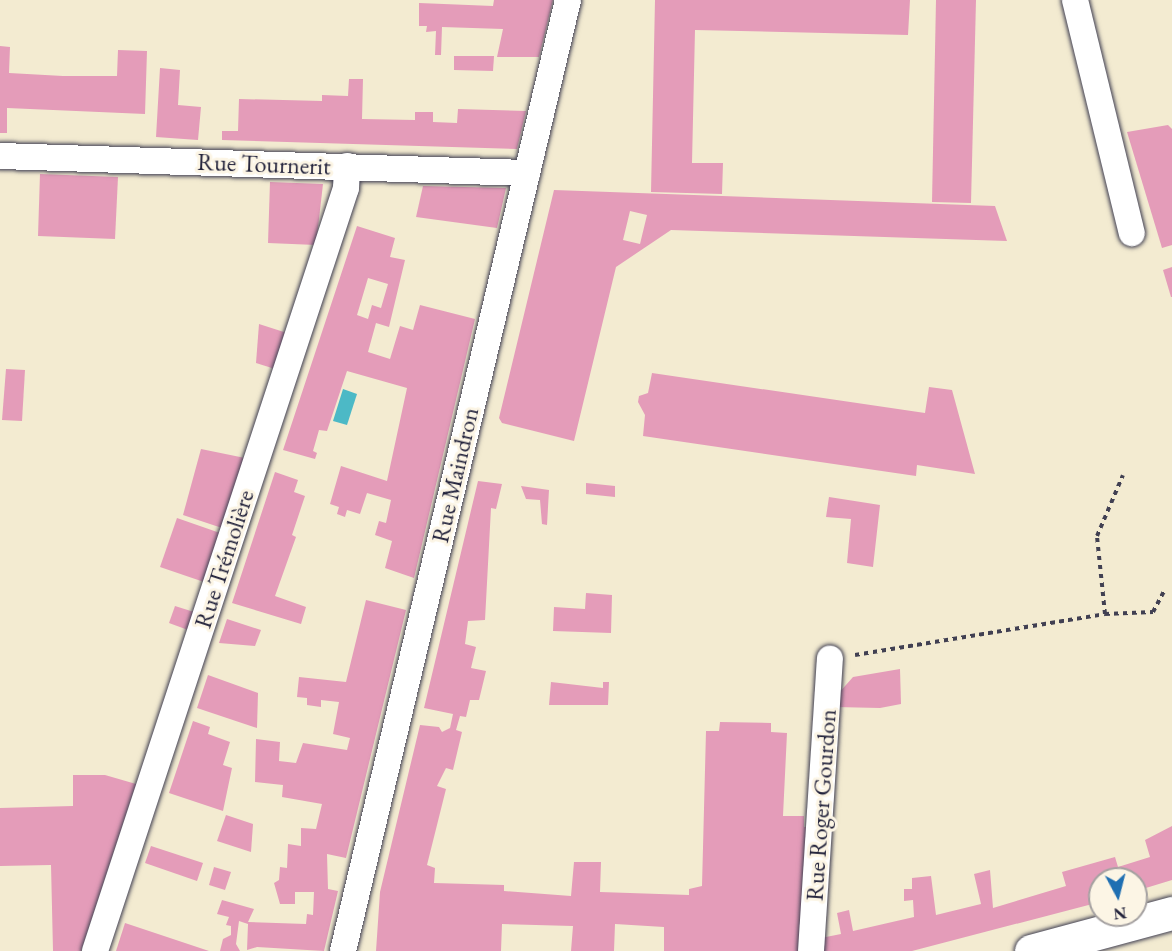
<!DOCTYPE html>
<html>
<head>
<meta charset="utf-8">
<style>
  body { margin:0 }
  #map { position:relative; width:1172px; height:951px; overflow:hidden; background:#f3ebd1; font-family:"EB Garamond",serif }
  div>[style] { position:absolute }
  .water>* { inset:0; background:#4cb9c6 }
  .building>* { inset:0; background:#e49cb9 }
  .path>* { height:4px; margin-top:-2px; transform-origin:0; background:repeating-linear-gradient(90deg,#414052 0 4.5px,transparent 0 9px) }
  .roads { filter:drop-shadow(0 0 2px #414052) drop-shadow(0 0 2px #414052) }
  .minor>* { height:26px; margin:-13px; padding:0 13px; transform-origin:13px; border-radius:13px; background:#fff }
  .tertiary>* { height:33px; margin:-16.5px; padding:0 16.5px; transform-origin:16.5px; border-radius:16.5px; background:#fff }
  span { translate:-50% -50%; white-space:nowrap; text-align:center; line-height:1.15; -webkit-text-stroke:6px #fcf5e5; paint-order:stroke }
  .street-label { font-size:24px; color:#22223b }
  .north { position:absolute; left:1088px; top:867px; width:60px; height:60px; box-sizing:border-box; background:#fcf5e5; border:2px solid #a5a1a1; border-radius:50%; rotate:173deg; font-size:16px; font-weight:700; line-height:24px; text-align:center; color:#22223b }
  .north::after { content:''; display:block; margin:auto; width:21px; height:27px; background:#1f6fb2; clip-path:polygon(50% 0,100% 100%,50% 72%,0 100%) }
</style>
</head>
<body>
<div id="map">
  <div class="water">
    <i style="clip-path:polygon(343px 389px,357px 394px,347px 425px,333px 421px)"></i>
  </div>
  <div class="building">
    <i style="clip-path:polygon(494px 0,553px 0,539px 57px,497px 57px,503px 29px,442px 27px,441px 55px,435px 55px,436px 31px,426px 32px,427px 26px,419px 26px,419px 3px,493px 6px)"></i>
    <i style="clip-path:polygon(655px 0,910px 0,908px 35px,695px 30px,692px 163px,723px 163px,722px 194px,651px 192px)"></i>
    <i style="clip-path:polygon(936px 0,976px 0,971px 203px,932px 202px)"></i>
    <i style="clip-path:polygon(0 46px,10px 47px,9px 73px,63px 76px,117px 76px,118px 50px,147px 51px,145px 114px,7px 108px,7px 133px,0 133px)"></i>
    <i style="clip-path:polygon(454px 56px,494px 56px,493px 71px,454px 70px)"></i>
    <i style="clip-path:polygon(160px 68px,180px 70px,178px 105px,201px 107px,198px 140px,156px 137px)"></i>
    <i style="clip-path:polygon(349px 79px,363px 79px,362px 119px,415px 120px,415px 112px,433px 112px,433px 122px,457px 123px,458px 109px,526px 111px,517px 149px,222px 140px,222px 131px,238px 131px,239px 99px,322px 101px,322px 95px,348px 96px)"></i>
    <i style="clip-path:polygon(1168px 125px,1172px 129px,1172px 245px,1162px 248px,1127px 132px)"></i>
    <i style="clip-path:polygon(40px 174px,118px 177px,115px 239px,38px 236px)"></i>
    <i style="clip-path:polygon(270px 182px,323px 184px,316px 245px,268px 243px)"></i>
    <i style="clip-path:polygon(423px 186px,506px 188px,497px 228px,416px 217px)"></i>
    <i style="clip-path:polygon(evenodd,554px 190px,995px 206px,1007px 241px,671px 230px,616px 267px,574px 441px,502px 423px,499px 418px,554px 190px,630px 211px,647px 215px,640px 244px,623px 240px,630px 211px)"></i>
    <i style="clip-path:polygon(evenodd,357px 226px,395px 238px,390px 257px,405px 260px,389px 327px,376px 323px,368px 352px,390px 359px,400px 326px,413px 330px,420px 305px,475px 319px,414px 578px,385px 568px,392px 541px,375px 535px,379px 521px,386px 523px,391px 500px,367px 493px,360px 514px,347px 510px,345px 517px,337px 514px,339px 507px,330px 504px,341px 466px,387px 481px,407px 388px,347px 371px,327px 431px,319px 430px,313px 451px,317px 453px,315px 459px,283px 450px,357px 226px,368px 278px,388px 284px,381px 308px,372px 305px,368px 319px,357px 315px,368px 278px)"></i>
    <i style="clip-path:polygon(1172px 267px,1172px 297px,1171px 297px,1163px 270px)"></i>
    <i style="clip-path:polygon(259px 324px,287px 333px,275px 369px,256px 363px)"></i>
    <i style="clip-path:polygon(6px 369px,25px 370px,22px 421px,2px 420px)"></i>
    <i style="clip-path:polygon(652px 373px,925px 413px,929px 387px,952px 390px,975px 474px,917px 465px,916px 476px,643px 436px,645px 415px,638px 402px,639px 396px,648px 393px)"></i>
    <i style="clip-path:polygon(201px 449px,245px 458px,222px 528px,183px 515px)"></i>
    <i style="clip-path:polygon(275px 472px,298px 480px,294px 492px,305px 496px,292px 535px,296px 537px,275px 596px,306px 607px,301px 624px,232px 603px)"></i>
    <i style="clip-path:polygon(478px 481px,502px 484px,496px 509px,491px 508px,485px 620px,468px 621px,465px 644px,476px 647px,471px 668px,486px 671px,479px 700px,470px 700px,466px 717px,460px 716px,456px 730px,462px 732px,453px 770px,446px 768px,437px 786px,446px 789px,427px 865px,435px 868px,434px 883px,504px 885px,504px 891px,571px 896px,574px 862px,601px 862px,600px 892px,689px 895px,689px 889px,702px 886px,706px 731px,719px 731px,720px 722px,771px 723px,771px 732px,787px 733px,783px 816px,804px 816px,804px 827px,811px 827px,802px 951px,664px 951px,664px 927px,615px 924px,614px 951px,571px 951px,573px 926px,502px 924px,501px 951px,376px 951px,380px 892px,420px 725px,439px 727px,442px 732px,450px 728px,453px 714px,424px 708px)"></i>
    <i style="clip-path:polygon(586px 483px,615px 486px,615px 497px,586px 494px)"></i>
    <i style="clip-path:polygon(521px 486px,549px 490px,547px 525px,542px 524px,540px 500px,526px 499px)"></i>
    <i style="clip-path:polygon(829px 497px,880px 505px,873px 567px,847px 563px,851px 519px,826px 517px)"></i>
    <i style="clip-path:polygon(177px 518px,220px 533px,204px 582px,160px 567px)"></i>
    <i style="clip-path:polygon(586px 593px,612px 595px,611px 633px,553px 631px,554px 607px,585px 609px)"></i>
    <i style="clip-path:polygon(366px 600px,406px 610px,346px 858px,327px 854px,328px 889px,338px 891px,324px 951px,257px 947px,247px 950px,248px 924px,239px 921px,236px 944px,240px 951px,220px 951px,223px 939px,231px 935px,231px 926px,226px 925px,229px 917px,217px 914px,222px 900px,254px 909px,248px 922px,306px 924px,307px 914px,313px 915px,314px 892px,295px 892px,295px 904px,280px 904px,274px 883px,279px 880px,280px 867px,287px 868px,288px 844px,301px 846px,301px 828px,316px 829px,322px 804px,282px 797px,283px 785px,255px 782px,256px 739px,280px 742px,279px 761px,296px 763px,303px 743px,347px 750px,350px 738px,333px 734px,339px 702px,321px 700px,321px 707px,307px 705px,307px 698px,297px 697px,299px 677px,346px 682px)"></i>
    <i style="clip-path:polygon(175px 606px,194px 612px,188px 630px,169px 623px)"></i>
    <i style="clip-path:polygon(227px 619px,261px 630px,255px 646px,219px 643px)"></i>
    <i style="clip-path:polygon(900px 669px,901px 704px,880px 708px,835px 707px,838px 694px,853px 677px)"></i>
    <i style="clip-path:polygon(208px 675px,258px 693px,257px 728px,197px 708px)"></i>
    <i style="clip-path:polygon(551px 682px,603px 688px,603px 682px,609px 682px,608px 705px,549px 705px)"></i>
    <i style="clip-path:polygon(193px 721px,210px 727px,208px 734px,230px 742px,223px 765px,232px 768px,223px 811px,169px 793px)"></i>
    <i style="clip-path:polygon(73px 775px,105px 775px,136px 784px,81px 951px,53px 951px,51px 865px,0 866px,0 808px,73px 806px)"></i>
    <i style="clip-path:polygon(226px 815px,253px 824px,251px 852px,217px 841px)"></i>
    <i style="clip-path:polygon(1172px 826px,1172px 880px,1136px 891px,1136px 879px,1100px 879px,1100px 902px,912px 951px,823px 951px,821px 938px,841px 934px,837px 913px,849px 910px,853px 931px,914px 917px,913px 900px,904px 901px,904px 889px,912px 889px,912px 878px,931px 876px,936px 915px,981px 904px,974px 874px,990px 870px,993px 908px,1066px 886px,1062px 872px,1115px 857px,1118px 867px,1150px 857px,1145px 840px)"></i>
    <i style="clip-path:polygon(151px 846px,203px 863px,197px 881px,145px 863px)"></i>
    <i style="clip-path:polygon(214px 867px,231px 872px,225px 890px,209px 885px)"></i>
    <i style="clip-path:polygon(125px 923px,209px 951px,116px 951px)"></i>
  </div>
  <div class="path">
    <i style="left:1105px;top:614px;width:78px;rotate:-95.9deg"></i>
    <i style="left:1097px;top:536px;width:66px;rotate:-66.9deg"></i>
    <i style="left:855px;top:655px;width:253px;rotate:-9.3deg"></i>
    <i style="left:1105px;top:614px;width:48px;rotate:-2.4deg"></i>
    <i style="left:1153px;top:612px;width:24px;rotate:-62deg"></i>
  </div>
  <div class="roads">
    <div class="minor">
      <i style="left:1075px;top:0;width:240px;rotate:76.3deg"></i>
      <i style="left:0;top:156px;width:527px;rotate:1.85deg"></i>
      <i style="left:95px;top:951px;width:803px;rotate:-71.79deg"></i>
      <i style="left:346px;top:188px;width:22px;rotate:-87deg"></i>
      <i style="left:343px;top:951px;width:977px;rotate:-76.69deg"></i>
      <i style="left:811px;top:951px;width:293px;rotate:-86.3deg"></i>
    </div>
    <div class="tertiary">
      <i style="left:1031px;top:951px;width:146px;rotate:-15.1deg"></i>
    </div>
  </div>
  <div class="street-label">
    <span style="left:264px;top:164px;rotate:2deg">Rue Tournerit</span>
    <span style="left:455px;top:475px;rotate:-77deg">Rue Maindron</span>
    <span style="left:224px;top:559px;rotate:-72deg">Rue Trémolière</span>
    <span style="left:821px;top:805px;rotate:-86deg">Rue Roger Gourdon</span>
  </div>
  <div class="north">N</div>
</div>
</body>
</html>
